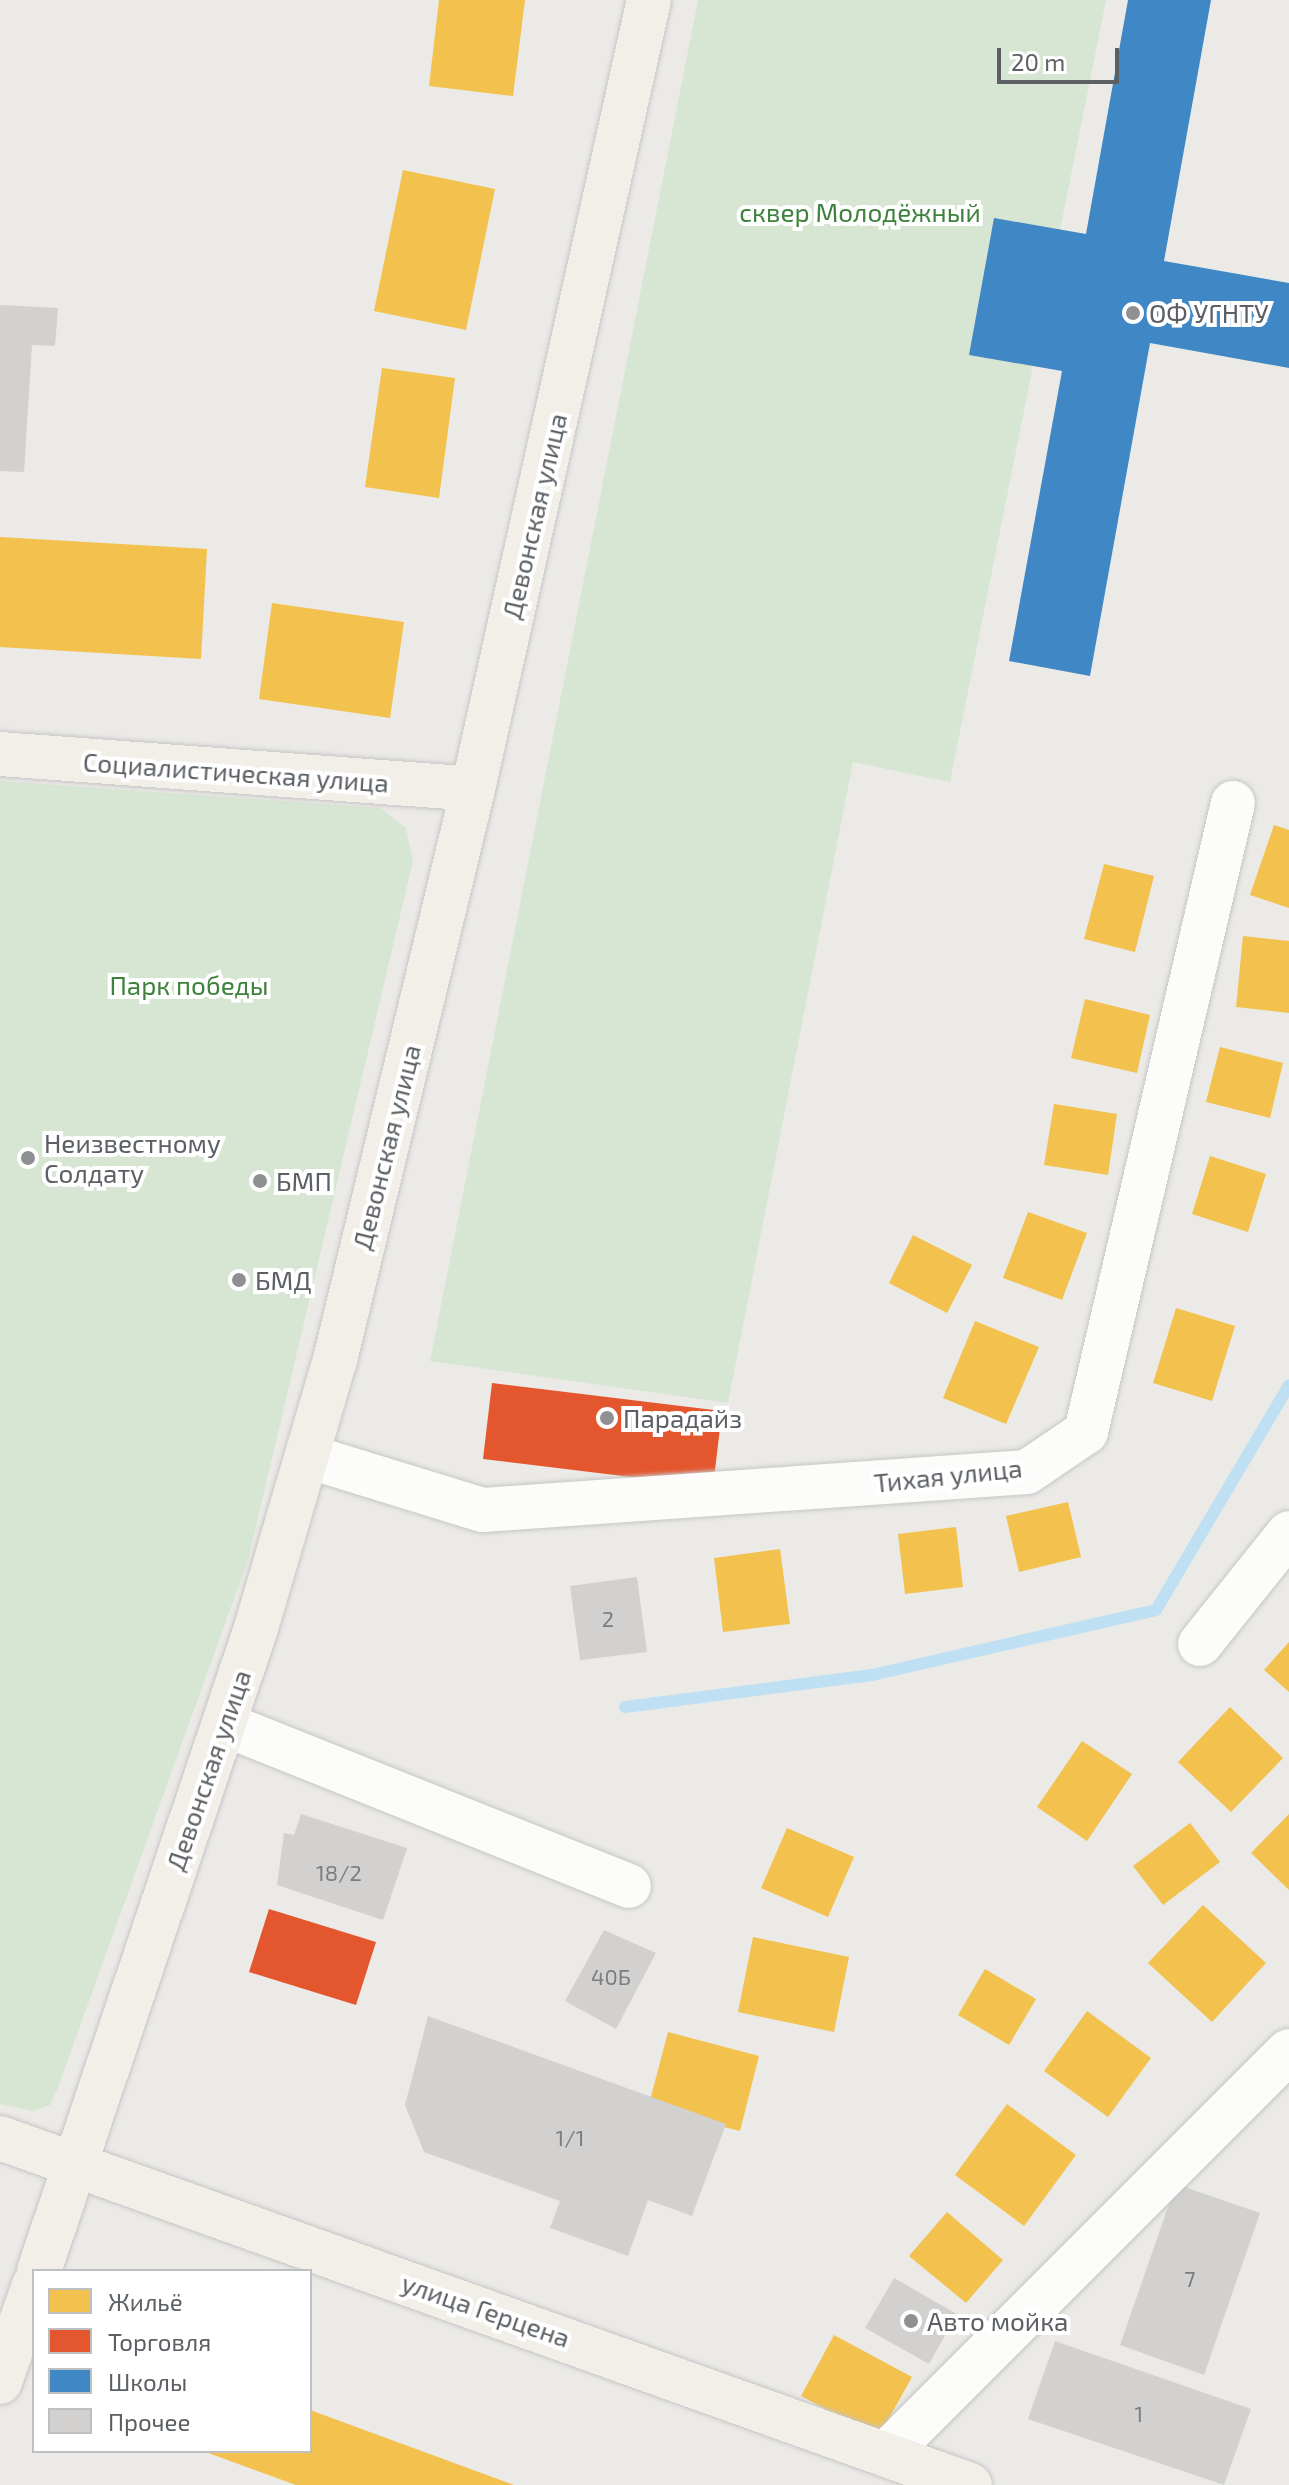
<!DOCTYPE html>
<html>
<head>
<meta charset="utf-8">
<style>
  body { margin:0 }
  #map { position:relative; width:1289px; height:2485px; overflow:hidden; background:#ebeae7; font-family:"Exo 2",sans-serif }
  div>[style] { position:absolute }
  .green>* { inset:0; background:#d7e6d3 }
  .homes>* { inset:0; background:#f2c14e }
  .shops>* { inset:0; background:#e4572e }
  .schools>* { inset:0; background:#3f88c5 }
  .stream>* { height:12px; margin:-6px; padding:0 6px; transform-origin:6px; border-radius:6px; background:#bee0f2 }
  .building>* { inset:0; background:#d2d1d0 }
  .roads { filter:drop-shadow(0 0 2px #c6c6c6) drop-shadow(0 0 2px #c6c6c6) }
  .minor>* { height:44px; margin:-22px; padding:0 22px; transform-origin:22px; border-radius:22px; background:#fcfcfb }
  .major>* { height:44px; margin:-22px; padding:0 22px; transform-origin:22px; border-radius:22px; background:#f2efe8 }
  .dots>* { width:22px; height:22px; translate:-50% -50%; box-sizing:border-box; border:4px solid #fff; border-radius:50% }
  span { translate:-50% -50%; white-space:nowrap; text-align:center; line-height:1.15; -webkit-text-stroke:8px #fff; paint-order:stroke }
  .number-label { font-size:22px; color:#7b7e80 }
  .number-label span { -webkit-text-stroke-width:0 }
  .park-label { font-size:26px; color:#3f823d }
  .poi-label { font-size:26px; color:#5c6064 }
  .left { translate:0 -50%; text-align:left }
  .street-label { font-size:26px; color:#5c6064 }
  .legend { position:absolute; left:32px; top:2269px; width:280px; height:184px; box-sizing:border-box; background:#fff; border:2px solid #bebfc1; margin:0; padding:10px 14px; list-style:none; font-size:24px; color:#5c6064 }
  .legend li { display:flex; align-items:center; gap:16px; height:40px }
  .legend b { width:40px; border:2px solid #bebfc1 }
  .scale { position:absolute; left:997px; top:48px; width:122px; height:36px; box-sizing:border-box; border:4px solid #5c6064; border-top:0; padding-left:10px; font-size:24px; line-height:28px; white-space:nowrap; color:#5c6064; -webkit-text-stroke:6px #fff; paint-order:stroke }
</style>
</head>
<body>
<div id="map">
  <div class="green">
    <i style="clip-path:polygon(698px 0,1106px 0,950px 782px,853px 762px,728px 1403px,430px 1361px)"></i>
    <i style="clip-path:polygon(0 781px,380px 808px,406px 828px,413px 861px,248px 1560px,57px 2090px,50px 2105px,33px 2111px,0 2104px)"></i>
  </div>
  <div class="homes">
    <i style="clip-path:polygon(439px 0,525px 0,513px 96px,429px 86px)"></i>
    <i style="clip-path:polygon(403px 170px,495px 189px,466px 330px,374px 311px)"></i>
    <i style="clip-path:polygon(382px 368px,455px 378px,439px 498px,365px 487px)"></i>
    <i style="clip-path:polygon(0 537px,207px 549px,201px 659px,0 647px)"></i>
    <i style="clip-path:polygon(272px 603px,404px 622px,390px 718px,259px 699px)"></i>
    <i style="clip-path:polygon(1274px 825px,1289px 830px,1289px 908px,1250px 895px)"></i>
    <i style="clip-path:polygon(1104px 864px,1154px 876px,1135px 952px,1084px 939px)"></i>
    <i style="clip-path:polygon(1243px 936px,1289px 941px,1289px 1013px,1236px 1007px)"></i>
    <i style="clip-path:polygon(1085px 999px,1150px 1015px,1137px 1073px,1071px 1058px)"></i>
    <i style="clip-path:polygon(1220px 1047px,1283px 1063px,1270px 1118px,1206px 1102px)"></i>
    <i style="clip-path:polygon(1054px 1104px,1117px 1114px,1108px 1175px,1044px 1165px)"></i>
    <i style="clip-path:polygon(1210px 1156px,1266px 1174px,1248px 1232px,1192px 1214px)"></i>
    <i style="clip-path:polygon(1028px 1212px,1087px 1233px,1062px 1300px,1003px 1278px)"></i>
    <i style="clip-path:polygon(913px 1235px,972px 1265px,947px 1313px,889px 1283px)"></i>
    <i style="clip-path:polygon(1176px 1308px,1235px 1326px,1212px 1401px,1153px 1383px)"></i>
    <i style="clip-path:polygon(975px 1321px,1039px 1347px,1006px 1424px,943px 1398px)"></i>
    <i style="clip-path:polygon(1068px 1502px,1081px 1557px,1019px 1572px,1006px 1516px)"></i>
    <i style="clip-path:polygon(956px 1527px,963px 1587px,905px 1594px,898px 1534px)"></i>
    <i style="clip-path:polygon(780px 1549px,790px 1624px,723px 1632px,714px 1558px)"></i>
    <i style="clip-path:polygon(1289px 1642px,1289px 1692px,1264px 1670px)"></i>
    <i style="clip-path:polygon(1230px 1707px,1283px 1758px,1231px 1812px,1178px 1762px)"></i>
    <i style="clip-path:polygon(1082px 1741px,1132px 1774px,1087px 1841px,1037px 1807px)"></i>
    <i style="clip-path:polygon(1289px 1814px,1289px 1890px,1251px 1853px)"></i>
    <i style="clip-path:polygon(1190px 1823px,1220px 1862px,1163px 1905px,1133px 1866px)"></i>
    <i style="clip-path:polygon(787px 1828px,854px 1857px,828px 1917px,761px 1888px)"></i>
    <i style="clip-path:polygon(1203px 1905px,1266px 1963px,1212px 2022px,1148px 1963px)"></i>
    <i style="clip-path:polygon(753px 1937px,849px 1957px,834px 2032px,738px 2012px)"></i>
    <i style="clip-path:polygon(985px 1969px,1036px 1999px,1009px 2045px,958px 2015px)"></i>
    <i style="clip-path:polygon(1087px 2011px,1151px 2058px,1108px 2117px,1044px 2071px)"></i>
    <i style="clip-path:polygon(668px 2032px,759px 2056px,740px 2131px,648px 2108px)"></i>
    <i style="clip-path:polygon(1007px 2104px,1076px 2155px,1024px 2226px,955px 2175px)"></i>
    <i style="clip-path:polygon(947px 2212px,1003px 2260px,966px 2303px,909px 2256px)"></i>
    <i style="clip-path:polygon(834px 2335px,912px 2377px,878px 2438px,801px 2396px)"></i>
    <i style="clip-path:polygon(310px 2410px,514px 2485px,296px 2485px,203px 2451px,310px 2451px)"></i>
  </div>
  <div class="shops">
    <i style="clip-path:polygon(492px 1383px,722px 1411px,713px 1487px,483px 1459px)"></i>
    <i style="clip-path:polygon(269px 1909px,376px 1942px,356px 2005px,249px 1972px)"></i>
  </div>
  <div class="schools">
    <i style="clip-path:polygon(1128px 0,1211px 0,1164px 261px,1289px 283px,1289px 368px,1150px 343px,1090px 676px,1009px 661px,1062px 371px,969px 355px,994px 218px,1086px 234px)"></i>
  </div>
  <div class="stream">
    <i style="left:625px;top:1707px;width:249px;rotate:-7.4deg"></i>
    <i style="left:872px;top:1675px;width:291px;rotate:-12.9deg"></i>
    <i style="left:1156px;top:1610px;width:261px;rotate:-59.4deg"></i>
  </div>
  <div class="building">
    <i style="clip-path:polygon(0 305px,58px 308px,55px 346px,32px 345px,24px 472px,0 471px)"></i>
    <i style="clip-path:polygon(637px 1577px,647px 1652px,580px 1660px,570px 1586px)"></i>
    <i style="clip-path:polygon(301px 1814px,407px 1848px,383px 1920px,277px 1885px,284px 1833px,294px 1835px)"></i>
    <i style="clip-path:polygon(604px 1930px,656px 1953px,616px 2029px,565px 2001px)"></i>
    <i style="clip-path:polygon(428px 2016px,726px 2124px,692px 2216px,648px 2200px,628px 2256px,550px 2228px,560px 2201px,424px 2152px,405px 2105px)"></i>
    <i style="clip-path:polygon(1176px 2184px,1260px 2213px,1204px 2375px,1120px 2345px)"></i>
    <i style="clip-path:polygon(894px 2278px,957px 2314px,929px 2364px,865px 2328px)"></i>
    <i style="clip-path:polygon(1055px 2341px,1251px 2409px,1224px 2485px,1028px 2419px)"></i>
  </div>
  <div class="roads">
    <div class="minor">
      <i style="left:307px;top:1456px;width:184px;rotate:17.1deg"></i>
      <i style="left:483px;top:1510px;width:545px;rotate:-4deg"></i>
      <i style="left:1027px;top:1472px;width:71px;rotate:-34.1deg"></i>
      <i style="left:1086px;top:1432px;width:646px;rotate:-76.85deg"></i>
      <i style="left:1200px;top:1644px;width:142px;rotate:-51.3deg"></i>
      <i style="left:224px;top:1724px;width:436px;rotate:21.8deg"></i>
      <i style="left:888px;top:2452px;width:567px;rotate:-45deg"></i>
    </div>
    <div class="major">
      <i style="left:0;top:754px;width:474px;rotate:4.2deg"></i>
      <i style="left:0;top:2138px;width:1030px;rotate:19.68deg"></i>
      <i style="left:39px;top:2271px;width:679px;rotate:-71.35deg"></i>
      <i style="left:256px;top:1628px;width:279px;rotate:-73.6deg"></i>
      <i style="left:335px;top:1360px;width:587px;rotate:-76.41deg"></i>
      <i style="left:473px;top:789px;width:808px;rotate:-77.43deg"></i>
      <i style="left:0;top:2382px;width:103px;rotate:-70.7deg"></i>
    </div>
  </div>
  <div class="dots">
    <i style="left:1133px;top:313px;background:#8e9092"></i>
    <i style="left:28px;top:1158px;background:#8e9092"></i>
    <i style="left:260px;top:1181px;background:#8e9092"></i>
    <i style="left:239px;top:1280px;background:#8e9092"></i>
    <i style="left:607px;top:1418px;background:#8e9092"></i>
    <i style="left:911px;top:2321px;background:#8e9092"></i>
  </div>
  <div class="number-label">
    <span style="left:608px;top:1619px">2</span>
    <span style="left:339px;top:1873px">18/2</span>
    <span style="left:611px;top:1977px">40Б</span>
    <span style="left:570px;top:2138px">1/1</span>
    <span style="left:1190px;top:2279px">7</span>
    <span style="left:1139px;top:2414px">1</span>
  </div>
  <div class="park-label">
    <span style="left:860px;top:212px">сквер Молодёжный</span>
    <span style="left:189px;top:985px">Парк победы</span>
  </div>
  <div class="poi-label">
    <span class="left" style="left:1149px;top:313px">ОФ УГНТУ</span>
    <span class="left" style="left:44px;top:1158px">Неизвестному<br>Солдату</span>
    <span class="left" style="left:276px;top:1181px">БМП</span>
    <span class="left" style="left:255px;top:1280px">БМД</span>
    <span class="left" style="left:623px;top:1418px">Парадайз</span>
    <span class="left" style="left:927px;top:2321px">Авто мойка</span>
  </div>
  <div class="street-label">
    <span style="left:534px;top:516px;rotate:-77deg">Девонская улица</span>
    <span style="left:236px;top:772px;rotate:4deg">Социалистическая улица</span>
    <span style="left:386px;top:1147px;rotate:-76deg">Девонская улица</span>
    <span style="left:948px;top:1475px;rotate:-6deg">Тихая улица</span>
    <span style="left:208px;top:1770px;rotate:-71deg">Девонская улица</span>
    <span style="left:486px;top:2310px;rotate:19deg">улица Герцена</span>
  </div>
  <ul class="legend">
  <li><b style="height:22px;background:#f2c14e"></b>Жильё</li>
  <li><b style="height:22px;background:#e4572e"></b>Торговля</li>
  <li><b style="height:22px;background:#3f88c5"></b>Школы</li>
  <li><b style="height:22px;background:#d2d1d0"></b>Прочее</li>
  </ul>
  <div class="scale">20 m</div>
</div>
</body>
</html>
